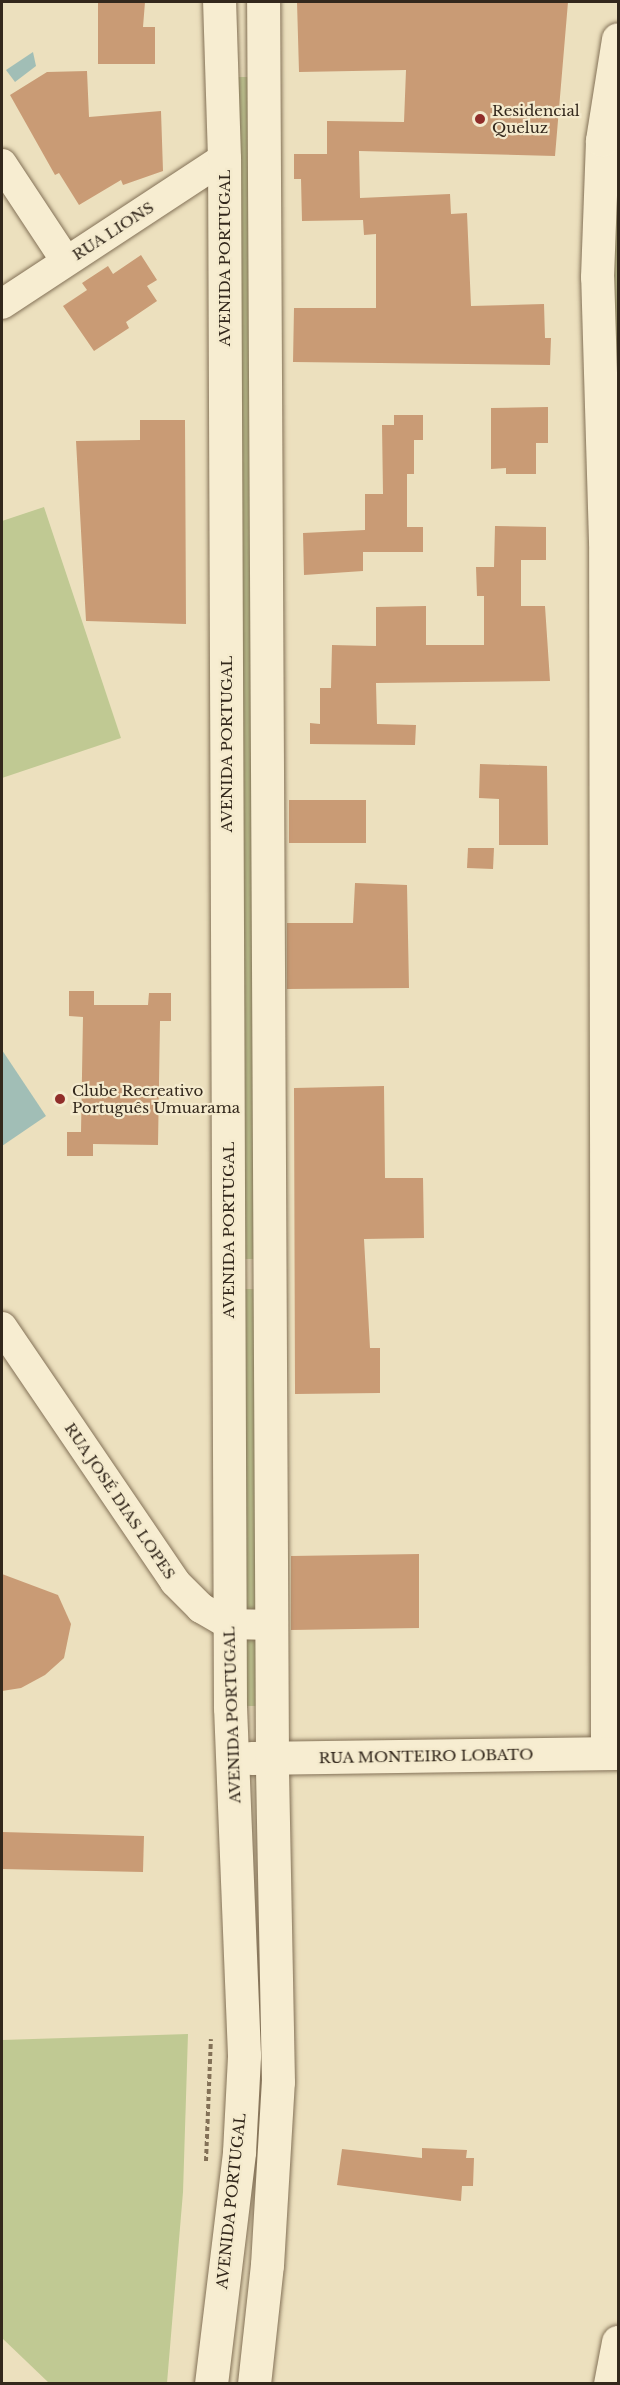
<!DOCTYPE html>
<html>
<head>
<meta charset="utf-8">
<style>
  body { margin:0 }
  #map { position:relative; width:620px; height:2385px; overflow:hidden; background:#ece0be; font-family:"Libre Baskerville",serif }
  div>[style] { position:absolute }
  .green>* { inset:0; background:#c0c993 }
  .water>* { inset:0; background:#a1beb6 }
  .building>* { inset:0; background:#c99b75 }
  .path>* { height:4px; margin-top:-2px; transform-origin:0; background:repeating-linear-gradient(90deg,#837157 0 4.5px,transparent 0 7.5px) }
  .roads { filter:drop-shadow(0 0 2px #837157) drop-shadow(0 0 2px #837157) }
  .minor>* { height:30px; margin:-15px; padding:0 15px; transform-origin:15px; border-radius:15px; background:#f7edd1 }
  .tertiary>* { height:33px; margin:-16.5px; padding:0 16.5px; transform-origin:16.5px; border-radius:16.5px; background:#f7edd1 }
  .secondary>* { height:33px; margin:-16.5px; padding:0 16.5px; transform-origin:16.5px; border-radius:16.5px; background:#f7edd1 }
  .dots>* { width:16px; height:16px; translate:-50% -50%; box-sizing:border-box; border:3px solid #f4eacd; border-radius:50% }
  span { translate:-50% -50%; white-space:nowrap; text-align:center; line-height:1.15; -webkit-text-stroke:4.5px #f4eacd; paint-order:stroke }
  .poi-label { font-size:15px; color:#33281c }
  .left { translate:0 -50%; text-align:left }
  .street-label { font-size:15px; color:#33281c }
  .frame { position:absolute; inset:0; border:3px solid #33281c; pointer-events:none }
</style>
</head>
<body>
<div id="map">
  <div class="green">
    <i style="clip-path:polygon(236px 77px,250px 77px,258px 1259px,244px 1259px)"></i>
    <i style="clip-path:polygon(618px 154px,618px 795px,612px 793px,614px 203px)"></i>
    <i style="clip-path:polygon(44px 507px,121px 738px,2px 778px,2px 521px)"></i>
    <i style="clip-path:polygon(243px 1289px,257px 1289px,258px 1706px,244px 1706px)"></i>
    <i style="clip-path:polygon(188px 2034px,183px 2192px,167px 2383px,49px 2383px,2px 2338px,2px 2040px)"></i>
  </div>
  <div class="water">
    <i style="clip-path:polygon(33px 52px,36px 66px,15px 82px,6px 70px)"></i>
    <i style="clip-path:polygon(2px 1050px,46px 1116px,2px 1146px)"></i>
  </div>
  <div class="building">
    <i style="clip-path:polygon(98px 2px,145px 2px,143px 27px,155px 27px,155px 64px,98px 64px)"></i>
    <i style="clip-path:polygon(297px 2px,568px 2px,555px 156px,359px 151px,360px 198px,450px 194px,451px 214px,467px 213px,471px 306px,544px 304px,545px 338px,551px 338px,550px 365px,293px 362px,294px 308px,376px 308px,376px 234px,364px 235px,363px 220px,302px 221px,301px 179px,294px 179px,294px 154px,327px 154px,327px 121px,404px 122px,406px 70px,299px 72px)"></i>
    <i style="clip-path:polygon(87px 71px,89px 117px,161px 111px,163px 171px,123px 185px,121px 180px,79px 205px,59px 173px,55px 175px,10px 95px,47px 72px)"></i>
    <i style="clip-path:polygon(141px 255px,157px 280px,147px 286px,157px 301px,126px 322px,129px 328px,94px 351px,63px 306px,87px 290px,82px 283px,108px 266px,113px 274px)"></i>
    <i style="clip-path:polygon(548px 407px,548px 443px,536px 443px,536px 474px,506px 474px,506px 468px,491px 469px,491px 408px)"></i>
    <i style="clip-path:polygon(394px 415px,423px 415px,423px 440px,414px 440px,414px 474px,407px 474px,407px 527px,423px 527px,423px 552px,363px 552px,363px 571px,304px 575px,303px 533px,365px 530px,365px 494px,383px 494px,382px 425px,394px 425px)"></i>
    <i style="clip-path:polygon(140px 420px,185px 420px,186px 624px,86px 621px,76px 441px,140px 440px)"></i>
    <i style="clip-path:polygon(495px 526px,546px 527px,546px 560px,521px 560px,521px 606px,545px 606px,550px 681px,376px 683px,377px 724px,416px 725px,415px 745px,310px 744px,310px 723px,320px 724px,320px 688px,331px 688px,332px 645px,376px 646px,376px 607px,426px 606px,426px 645px,484px 645px,484px 596px,477px 596px,476px 567px,494px 567px)"></i>
    <i style="clip-path:polygon(480px 764px,547px 766px,548px 845px,499px 845px,499px 799px,479px 798px)"></i>
    <i style="clip-path:polygon(289px 800px,366px 800px,366px 843px,289px 843px)"></i>
    <i style="clip-path:polygon(468px 848px,494px 848px,493px 869px,467px 868px)"></i>
    <i style="clip-path:polygon(355px 883px,407px 885px,409px 988px,287px 989px,287px 923px,353px 923px)"></i>
    <i style="clip-path:polygon(69px 991px,94px 991px,94px 1005px,148px 1005px,149px 993px,171px 993px,171px 1021px,160px 1021px,158px 1145px,93px 1144px,93px 1156px,67px 1156px,67px 1132px,81px 1132px,83px 1017px,69px 1016px)"></i>
    <i style="clip-path:polygon(384px 1086px,385px 1178px,423px 1178px,424px 1238px,364px 1239px,370px 1348px,380px 1348px,380px 1393px,295px 1394px,294px 1088px)"></i>
    <i style="clip-path:polygon(419px 1554px,419px 1628px,291px 1630px,291px 1556px)"></i>
    <i style="clip-path:polygon(2px 1574px,58px 1595px,71px 1624px,64px 1658px,45px 1675px,21px 1688px,2px 1691px)"></i>
    <i style="clip-path:polygon(2px 1832px,144px 1836px,143px 1872px,2px 1869px)"></i>
    <i style="clip-path:polygon(422px 2148px,467px 2150px,466px 2158px,474px 2158px,473px 2186px,462px 2186px,461px 2201px,337px 2185px,342px 2149px,422px 2158px)"></i>
  </div>
  <div class="path">
    <i style="left:206px;top:2161px;width:122px;rotate:-87.7deg"></i>
  </div>
  <div class="roads">
    <div class="minor">
      <i style="left:2px;top:164px;width:116px;rotate:56.6deg"></i>
      <i style="left:2px;top:304px;width:266px;rotate:-33.3deg"></i>
      <i style="left:2px;top:1327px;width:308px;rotate:55.8deg"></i>
      <i style="left:175px;top:1582px;width:37px;rotate:45deg"></i>
      <i style="left:201px;top:1608px;width:32px;rotate:30deg"></i>
      <i style="left:229px;top:1624px;width:44px;rotate:1.3deg"></i>
    </div>
    <div class="tertiary">
      <i style="left:607px;top:1753px;width:1212px;rotate:-90.09deg"></i>
      <i style="left:605px;top:541px;width:264px;rotate:-91.7deg"></i>
      <i style="left:597px;top:277px;width:137px;rotate:-87.9deg"></i>
      <i style="left:602px;top:140px;width:102px;rotate:-81deg"></i>
      <i style="left:610px;top:2384px;width:43px;rotate:-79.2deg"></i>
    </div>
    <div class="secondary">
      <i style="left:251px;top:1758px;width:367px;rotate:-0.8deg"></i>
      <i style="left:211px;top:2384px;width:234px;rotate:-83.1deg"></i>
      <i style="left:239px;top:2152px;width:97px;rotate:-87deg"></i>
      <i style="left:244px;top:2055px;width:347px;rotate:-92.3deg"></i>
      <i style="left:230px;top:1708px;width:1550px;rotate:-90.22deg"></i>
      <i style="left:224px;top:158px;width:156px;rotate:-91.8deg"></i>
      <i style="left:254px;top:2384px;width:120px;rotate:-83.8deg"></i>
      <i style="left:267px;top:2265px;width:183px;rotate:-86.6deg"></i>
      <i style="left:278px;top:2082px;width:324px;rotate:-91.1deg"></i>
      <i style="left:272px;top:1758px;width:1756px;rotate:-90.29deg"></i>
    </div>
  </div>
  <div class="dots">
    <i style="left:480px;top:119px;background:#902d29"></i>
    <i style="left:60px;top:1099px;background:#902d29"></i>
  </div>
  <div class="poi-label">
    <span class="left" style="left:492px;top:119px">Residencial<br>Queluz</span>
    <span class="left" style="left:72px;top:1099px">Clube Recreativo<br>Português Umuarama</span>
  </div>
  <div class="street-label">
    <span style="left:113px;top:231px;rotate:-33deg">RUA LIONS</span>
    <span style="left:225px;top:258px;rotate:-90deg">AVENIDA PORTUGAL</span>
    <span style="left:227px;top:744px;rotate:-90deg">AVENIDA PORTUGAL</span>
    <span style="left:229px;top:1230px;rotate:-90deg">AVENIDA PORTUGAL</span>
    <span style="left:120px;top:1501px;rotate:56deg">RUA JOSÉ DIAS LOPES</span>
    <span style="left:232px;top:1715px;rotate:-92deg">AVENIDA PORTUGAL</span>
    <span style="left:426px;top:1756px;rotate:-1deg">RUA MONTEIRO LOBATO</span>
    <span style="left:231px;top:2201px;rotate:-84deg">AVENIDA PORTUGAL</span>
  </div>
  <div class="frame"></div>
</div>
</body>
</html>
